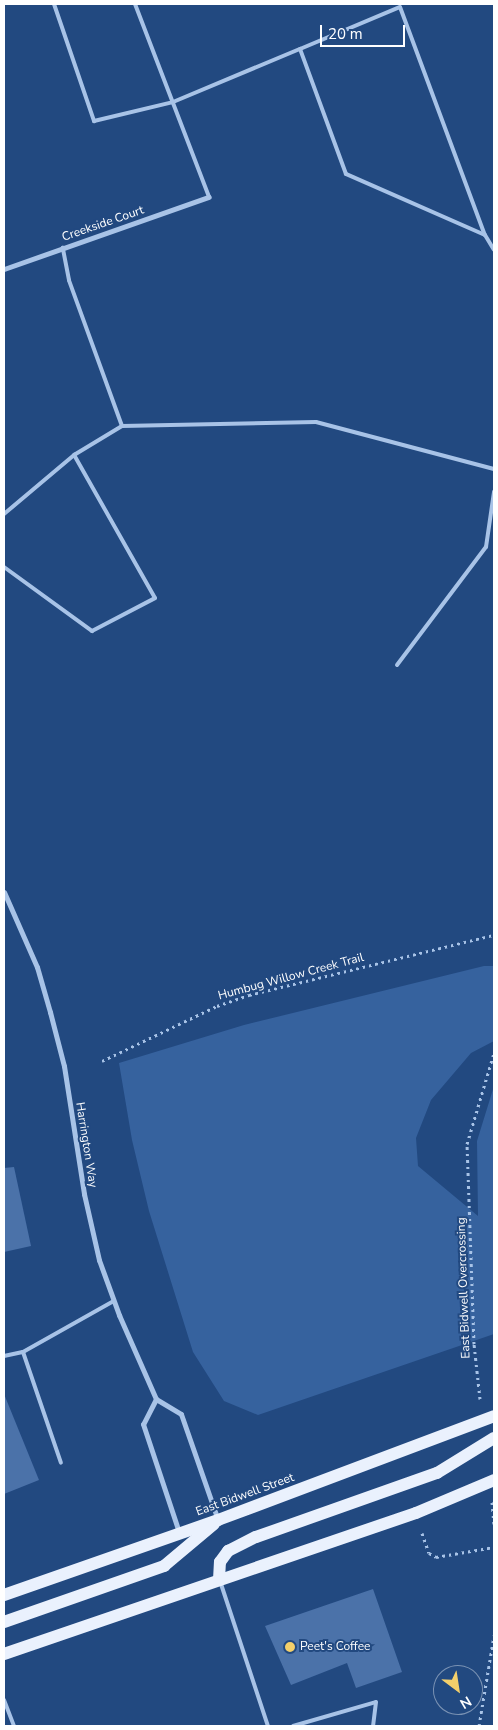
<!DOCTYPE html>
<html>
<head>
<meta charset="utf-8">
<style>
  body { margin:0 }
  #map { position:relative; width:498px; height:1730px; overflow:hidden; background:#224980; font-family:"Nunito Sans",sans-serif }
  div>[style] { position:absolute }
  .green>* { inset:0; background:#36629e }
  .building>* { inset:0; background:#4b72a9 }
  .path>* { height:3px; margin-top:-1.5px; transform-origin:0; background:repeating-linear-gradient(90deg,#a8c3e7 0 2.5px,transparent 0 6.5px) }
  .lane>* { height:4px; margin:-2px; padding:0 2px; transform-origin:2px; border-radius:2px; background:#a8c3e7 }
  .street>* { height:5px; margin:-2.5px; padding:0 2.5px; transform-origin:2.5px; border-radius:2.5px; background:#a8c3e7 }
  .primary>* { height:12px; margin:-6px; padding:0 6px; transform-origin:6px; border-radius:6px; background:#eaf1fd }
  .dots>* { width:14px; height:14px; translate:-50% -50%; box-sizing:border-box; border:2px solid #224980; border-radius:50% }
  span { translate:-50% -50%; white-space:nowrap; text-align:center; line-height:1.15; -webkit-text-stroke:4px #224980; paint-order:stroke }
  .street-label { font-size:12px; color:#fff }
  .poi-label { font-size:12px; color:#fff }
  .left { translate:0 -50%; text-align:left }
  .frame { position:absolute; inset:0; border:5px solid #fff; pointer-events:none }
  .north { position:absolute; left:433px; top:1665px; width:50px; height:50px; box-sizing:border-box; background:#224980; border:1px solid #7a92b3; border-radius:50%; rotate:149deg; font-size:14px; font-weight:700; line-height:20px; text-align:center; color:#fff }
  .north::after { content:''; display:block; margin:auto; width:18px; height:22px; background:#f3cf6b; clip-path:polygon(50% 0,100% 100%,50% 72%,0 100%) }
  .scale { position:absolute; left:320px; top:25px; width:85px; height:22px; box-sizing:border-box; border:2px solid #fff; border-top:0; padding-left:6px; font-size:15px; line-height:18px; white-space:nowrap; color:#fff; -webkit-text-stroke:4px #224980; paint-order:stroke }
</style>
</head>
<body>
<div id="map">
  <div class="green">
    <i style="clip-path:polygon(484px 966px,494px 966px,494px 1041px,471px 1053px,431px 1100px,416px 1138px,418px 1166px,478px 1216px,477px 1141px,494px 1086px,494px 1334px,258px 1415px,224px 1401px,193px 1352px,149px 1211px,132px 1140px,119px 1063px,244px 1025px)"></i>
  </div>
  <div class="building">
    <i style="clip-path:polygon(14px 1167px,31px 1246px,4px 1252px,4px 1168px)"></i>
    <i style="clip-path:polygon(4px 1394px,39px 1480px,4px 1494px)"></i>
    <i style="clip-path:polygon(373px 1589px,402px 1672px,356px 1688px,347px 1663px,291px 1685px,265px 1626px)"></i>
  </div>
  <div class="path">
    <i style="left:102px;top:1061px;width:127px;rotate:-25.6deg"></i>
    <i style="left:217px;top:1006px;width:34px;rotate:-19deg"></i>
    <i style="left:249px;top:995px;width:252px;rotate:-13.8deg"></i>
    <i style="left:480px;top:1399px;width:55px;rotate:-96.2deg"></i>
    <i style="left:474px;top:1344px;width:200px;rotate:-92deg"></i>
    <i style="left:467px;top:1144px;width:95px;rotate:-73.5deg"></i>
    <i style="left:492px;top:1502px;width:22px;rotate:85deg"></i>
    <i style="left:422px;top:1533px;width:21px;rotate:71deg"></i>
    <i style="left:429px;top:1553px;width:8px;rotate:30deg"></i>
    <i style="left:436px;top:1557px;width:59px;rotate:-9.8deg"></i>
    <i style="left:479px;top:1726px;width:92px;rotate:-80.6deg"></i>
  </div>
  <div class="lane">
    <i style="left:54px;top:4px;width:124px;rotate:71.1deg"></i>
    <i style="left:94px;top:121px;width:81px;rotate:-13.5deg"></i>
    <i style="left:173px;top:102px;width:138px;rotate:-22.7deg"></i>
    <i style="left:135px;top:4px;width:207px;rotate:69deg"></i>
    <i style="left:400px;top:7px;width:243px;rotate:69.6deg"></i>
    <i style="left:485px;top:235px;width:152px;rotate:-156.3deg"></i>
    <i style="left:346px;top:174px;width:133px;rotate:-110.2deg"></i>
    <i style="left:300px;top:49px;width:108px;rotate:-22.8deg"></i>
    <i style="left:485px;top:235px;width:17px;rotate:59deg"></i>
    <i style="left:122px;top:426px;width:194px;rotate:-1.2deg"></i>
    <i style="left:316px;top:422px;width:184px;rotate:14.8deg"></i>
    <i style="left:4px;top:514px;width:92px;rotate:-40.1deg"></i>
    <i style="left:74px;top:455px;width:56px;rotate:-31.1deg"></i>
    <i style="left:122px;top:426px;width:155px;rotate:-110deg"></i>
    <i style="left:69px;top:280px;width:33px;rotate:-101deg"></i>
    <i style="left:4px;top:567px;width:109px;rotate:36deg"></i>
    <i style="left:92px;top:631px;width:71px;rotate:-27.6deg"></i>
    <i style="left:155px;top:598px;width:164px;rotate:-119.5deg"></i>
    <i style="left:397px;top:665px;width:148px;rotate:-53deg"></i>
    <i style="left:486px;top:547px;width:56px;rotate:-81.7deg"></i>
    <i style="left:23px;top:1352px;width:104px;rotate:-29.3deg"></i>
    <i style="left:4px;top:1356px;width:19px;rotate:-12deg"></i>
    <i style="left:23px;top:1352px;width:117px;rotate:71.1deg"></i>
    <i style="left:220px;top:1581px;width:153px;rotate:71.7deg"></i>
    <i style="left:4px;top:1700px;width:28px;rotate:69deg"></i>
    <i style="left:293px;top:1726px;width:86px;rotate:-16.1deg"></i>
    <i style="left:376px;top:1702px;width:24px;rotate:97deg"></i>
  </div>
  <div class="street">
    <i style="left:4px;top:269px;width:217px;rotate:-19.4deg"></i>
    <i style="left:4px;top:892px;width:82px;rotate:66.3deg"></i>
    <i style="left:37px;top:967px;width:47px;rotate:73.9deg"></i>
    <i style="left:50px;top:1012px;width:56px;rotate:75.5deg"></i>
    <i style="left:64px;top:1066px;width:130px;rotate:81.1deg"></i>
    <i style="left:84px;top:1194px;width:68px;rotate:77.2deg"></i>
    <i style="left:99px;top:1260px;width:59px;rotate:70deg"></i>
    <i style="left:119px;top:1315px;width:92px;rotate:66.2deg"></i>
    <i style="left:156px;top:1399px;width:29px;rotate:31deg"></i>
    <i style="left:181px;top:1414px;width:112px;rotate:70.8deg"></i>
    <i style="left:156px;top:1399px;width:28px;rotate:117deg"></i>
    <i style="left:143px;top:1424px;width:114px;rotate:71.6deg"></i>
  </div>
  <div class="primary">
    <i style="left:219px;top:1580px;width:18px;rotate:-87deg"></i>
    <i style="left:220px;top:1562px;width:14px;rotate:-54deg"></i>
    <i style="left:228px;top:1551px;width:31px;rotate:-27deg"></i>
    <i style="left:256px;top:1537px;width:192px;rotate:-19.5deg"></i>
    <i style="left:437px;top:1473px;width:67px;rotate:-31.6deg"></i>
    <i style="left:4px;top:1595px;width:227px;rotate:-19.3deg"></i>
    <i style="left:218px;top:1520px;width:295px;rotate:-20.6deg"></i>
    <i style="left:4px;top:1622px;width:170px;rotate:-19.3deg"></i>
    <i style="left:164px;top:1566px;width:65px;rotate:-40deg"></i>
    <i style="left:4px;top:1654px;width:435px;rotate:-18.9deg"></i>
    <i style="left:416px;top:1513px;width:85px;rotate:-22.9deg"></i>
  </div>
  <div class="dots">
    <i style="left:290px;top:1647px;background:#f3cf6b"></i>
  </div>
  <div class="street-label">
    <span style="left:103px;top:224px;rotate:-19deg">Creekside Court</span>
    <span style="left:291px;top:977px;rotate:-15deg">Humbug Willow Creek Trail</span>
    <span style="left:86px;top:1145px;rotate:81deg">Harrington Way</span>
    <span style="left:464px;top:1288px;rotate:-92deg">East Bidwell Overcrossing</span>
    <span style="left:245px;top:1495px;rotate:-20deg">East Bidwell Street</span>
  </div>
  <div class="poi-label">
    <span class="left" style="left:300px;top:1647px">Peet's Coffee</span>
  </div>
  <div class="frame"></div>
  <div class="north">N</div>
  <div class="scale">20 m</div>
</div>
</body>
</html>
